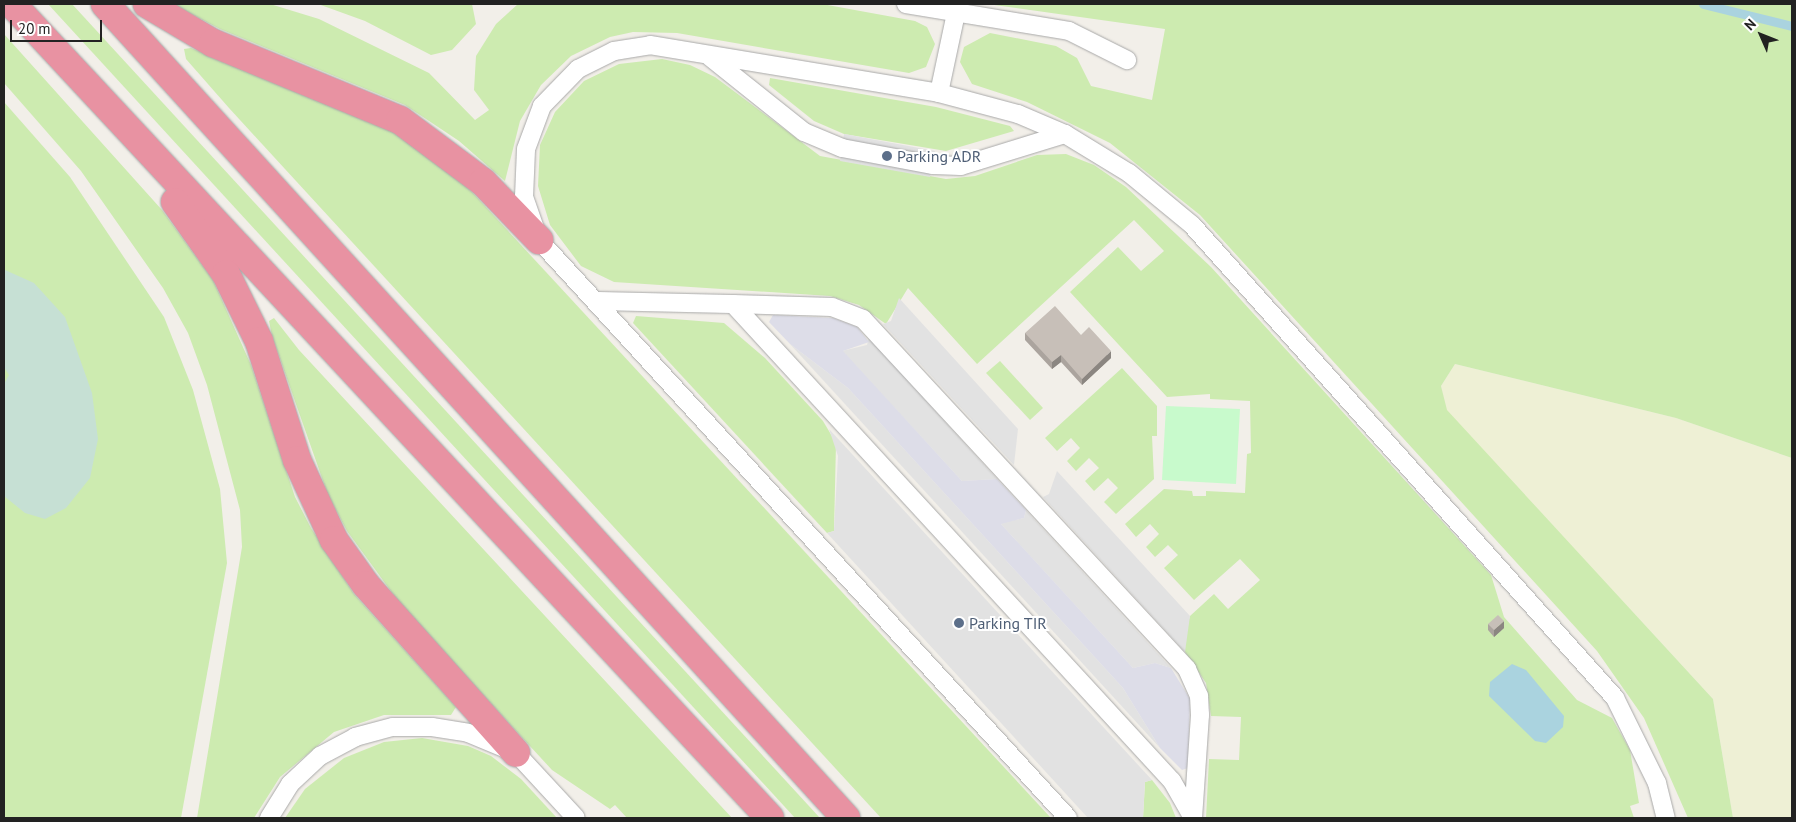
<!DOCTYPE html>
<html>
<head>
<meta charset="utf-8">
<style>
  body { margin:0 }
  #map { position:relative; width:1796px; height:822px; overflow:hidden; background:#f2efe9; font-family:"PT Sans",sans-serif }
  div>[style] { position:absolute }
  .farmland>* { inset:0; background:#eef0d5 }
  .grass>* { inset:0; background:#cdebb0 }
  .wetland>* { inset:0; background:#c6e0d4 }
  .park>* { inset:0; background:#c8facc }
  .parking>* { inset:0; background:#e2e2e2 }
  .plaza>* { inset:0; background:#dddde8 }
  .water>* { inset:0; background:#aad3df }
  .stream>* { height:9px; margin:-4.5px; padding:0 4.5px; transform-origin:4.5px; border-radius:4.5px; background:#aad3df }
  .roads { filter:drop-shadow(0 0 1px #a9a9a9) drop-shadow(0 0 1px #a9a9a9) }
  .lane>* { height:18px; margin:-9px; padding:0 9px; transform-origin:9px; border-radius:9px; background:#fff }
  .highway>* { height:28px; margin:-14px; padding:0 14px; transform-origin:14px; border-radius:14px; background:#e892a2 }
  .wall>* { inset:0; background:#aba49e }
  .shaded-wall>* { inset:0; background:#8b8681 }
  .building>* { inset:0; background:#c7bfb8 }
  .dots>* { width:14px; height:14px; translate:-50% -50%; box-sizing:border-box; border:2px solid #fff; border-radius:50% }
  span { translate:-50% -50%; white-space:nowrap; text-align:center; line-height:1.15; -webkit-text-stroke:4px #fff; paint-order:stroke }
  .service-label { font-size:16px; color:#4e5e75 }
  .left { translate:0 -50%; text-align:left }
  .frame { position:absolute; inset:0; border:5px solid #222; pointer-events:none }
  .north { position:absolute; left:1736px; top:10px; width:50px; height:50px; -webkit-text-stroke:4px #fff; paint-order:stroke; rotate:314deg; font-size:14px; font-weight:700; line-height:20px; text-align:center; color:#222 }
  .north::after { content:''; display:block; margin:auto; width:18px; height:22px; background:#222; clip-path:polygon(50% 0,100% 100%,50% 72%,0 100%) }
  .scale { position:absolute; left:10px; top:20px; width:92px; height:22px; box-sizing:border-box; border:2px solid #222; border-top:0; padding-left:6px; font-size:15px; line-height:18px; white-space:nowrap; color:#222; -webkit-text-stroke:4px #fff; paint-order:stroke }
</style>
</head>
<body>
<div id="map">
  <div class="farmland">
    <i style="clip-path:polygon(1455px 364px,1676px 418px,1792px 458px,1792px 818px,1733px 818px,1713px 699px,1446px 410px,1441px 386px)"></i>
  </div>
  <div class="grass">
    <i style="clip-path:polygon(48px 4px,72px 4px,820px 818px,795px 818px)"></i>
    <i style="clip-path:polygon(172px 4px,270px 4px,319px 19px,429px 73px,475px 120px,489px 110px,474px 90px,476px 56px,496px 24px,518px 4px,822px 4px,915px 21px,927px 27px,935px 44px,926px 67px,909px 73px,677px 33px,633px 32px,610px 37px,571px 56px,541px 85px,520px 121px,505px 181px,459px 141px,405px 105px,220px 29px)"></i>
    <i style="clip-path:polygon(318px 4px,472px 4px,476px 24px,452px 50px,431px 55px,365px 21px)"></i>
    <i style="clip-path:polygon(987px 4px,1792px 4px,1792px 458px,1676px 418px,1455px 364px,1441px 386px,1447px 410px,1713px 699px,1733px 818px,1688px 818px,1644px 718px,1597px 651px,1200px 215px,1110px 143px,1027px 102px,972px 84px,960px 62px,964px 47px,990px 33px,1056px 46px,1077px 58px,1091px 86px,1152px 100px,1165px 29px)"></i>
    <i style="clip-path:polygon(4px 34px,162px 210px,213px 280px,251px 365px,295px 497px,311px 528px,354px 594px,456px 707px,451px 715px,384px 715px,334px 732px,280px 777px,254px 818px,197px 818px,242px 547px,240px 510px,207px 385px,188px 333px,163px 288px,81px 171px,4px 83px)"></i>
    <i style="clip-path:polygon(191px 48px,394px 132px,433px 157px,472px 192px,1051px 818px,881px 818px,229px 108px,186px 59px,184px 49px)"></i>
    <i style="clip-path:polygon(662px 59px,690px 65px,715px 77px,820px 156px,946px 179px,975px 176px,1037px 155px,1066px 154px,1094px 165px,1126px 187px,1211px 267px,1491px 575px,1504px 617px,1577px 700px,1612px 718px,1630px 750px,1639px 803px,1630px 806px,1634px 818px,1206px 818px,1209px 759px,1239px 760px,1241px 717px,1211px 716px,1206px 683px,1185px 652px,1183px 640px,1190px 616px,1214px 594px,1228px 609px,1260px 580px,1240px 559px,1194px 600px,1164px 568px,1178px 555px,1168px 545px,1155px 557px,1146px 547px,1159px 534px,1150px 524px,1136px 537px,1125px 524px,1164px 489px,1192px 491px,1193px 496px,1206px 496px,1206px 491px,1245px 493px,1247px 454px,1251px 453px,1250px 401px,1210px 399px,1210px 394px,1167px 397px,1070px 292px,1118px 247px,1141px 271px,1164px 251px,1134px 220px,977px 364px,908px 288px,886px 324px,859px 305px,830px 296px,614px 282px,581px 266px,550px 225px,538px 186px,540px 145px,555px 112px,584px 81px,619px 64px)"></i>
    <i style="clip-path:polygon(770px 78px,936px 107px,1010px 126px,1014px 131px,946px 151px,844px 134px,814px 121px,769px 85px)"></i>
    <i style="clip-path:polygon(4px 102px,70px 177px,164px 317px,193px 390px,220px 489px,227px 563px,181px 818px,4px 818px)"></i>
    <i style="clip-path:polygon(636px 316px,724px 323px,765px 358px,823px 421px,836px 443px,834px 531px,827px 533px,633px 323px)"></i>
    <i style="clip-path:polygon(274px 318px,299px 350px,732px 818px,627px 818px,615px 805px,610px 809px,552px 770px,404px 609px,347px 531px,328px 495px,272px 336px,269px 321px)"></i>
    <i style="clip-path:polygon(1000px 361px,1043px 408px,1030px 420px,986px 373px)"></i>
    <i style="clip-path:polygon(1122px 368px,1157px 406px,1157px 436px,1152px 436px,1154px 479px,1116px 514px,1104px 502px,1118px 488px,1108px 478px,1094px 491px,1085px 481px,1099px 468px,1089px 458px,1076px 471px,1067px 461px,1080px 448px,1071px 438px,1057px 451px,1045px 438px)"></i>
    <i style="clip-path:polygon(422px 738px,468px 746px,491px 756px,521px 779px,557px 818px,285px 818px,305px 789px,344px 758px,384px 742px)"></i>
    <i style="clip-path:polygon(1152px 780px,1170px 803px,1176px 818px,1143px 818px,1145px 782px)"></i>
  </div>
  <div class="wetland">
    <i style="clip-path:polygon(5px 270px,34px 283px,65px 317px,92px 393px,98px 439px,90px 478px,66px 508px,45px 519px,25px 513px,4px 496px,4px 384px,9px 375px,4px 367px)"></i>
  </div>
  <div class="park">
    <i style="clip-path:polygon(1166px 406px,1240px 409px,1236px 484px,1162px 480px)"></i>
  </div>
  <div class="parking">
    <i style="clip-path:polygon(844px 134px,935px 151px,930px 177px,840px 161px)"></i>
    <i style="clip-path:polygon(899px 298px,1018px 429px,1014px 465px,883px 324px,891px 321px)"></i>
    <i style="clip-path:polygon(869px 338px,927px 402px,997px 479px,962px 481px,842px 351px,867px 345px)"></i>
    <i style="clip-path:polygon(790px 344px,848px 388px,1123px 688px,1160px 748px)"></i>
    <i style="clip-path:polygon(829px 429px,1152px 780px,1145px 782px,1143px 818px,1088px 818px,827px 533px,834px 531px,838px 456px)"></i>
    <i style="clip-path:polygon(1057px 471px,1190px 616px,1185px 652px,1043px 497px,1049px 494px)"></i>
    <i style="clip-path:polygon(1026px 510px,1031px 516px,1171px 668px,1155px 663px,1133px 668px,1000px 523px,1024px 518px)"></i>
  </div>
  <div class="plaza">
    <i style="clip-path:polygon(773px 315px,833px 318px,857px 327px,869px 342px,843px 351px,962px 481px,997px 479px,1026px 510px,1024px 518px,1001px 524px,1133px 668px,1155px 663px,1171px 668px,1190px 699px,1188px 768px,1182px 770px,1160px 748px,1123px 688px,848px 388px,790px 344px,769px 322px)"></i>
  </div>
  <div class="water">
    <i style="clip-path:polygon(1512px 664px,1526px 670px,1564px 716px,1563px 727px,1546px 743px,1535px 741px,1489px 696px,1490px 682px)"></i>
  </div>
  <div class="stream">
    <i style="left:1703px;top:4px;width:92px;rotate:13.9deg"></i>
  </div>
  <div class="roads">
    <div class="lane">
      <i style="left:906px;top:4px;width:165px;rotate:9.4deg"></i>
      <i style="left:1069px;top:31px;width:65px;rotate:26.6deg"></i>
      <i style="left:710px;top:57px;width:120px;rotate:38.6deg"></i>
      <i style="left:804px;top:132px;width:41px;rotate:22.8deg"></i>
      <i style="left:842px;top:148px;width:93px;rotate:10.6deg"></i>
      <i style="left:933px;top:165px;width:28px;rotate:2deg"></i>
      <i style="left:961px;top:166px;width:109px;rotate:-17.1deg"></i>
      <i style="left:939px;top:93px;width:82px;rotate:-78deg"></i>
      <i style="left:596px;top:301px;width:137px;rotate:1.3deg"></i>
      <i style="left:733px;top:304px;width:648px;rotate:47.38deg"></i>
      <i style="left:1172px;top:781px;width:43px;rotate:60.4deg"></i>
      <i style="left:733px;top:304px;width:99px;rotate:1.7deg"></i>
      <i style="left:832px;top:307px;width:33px;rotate:21deg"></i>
      <i style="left:863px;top:319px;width:477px;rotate:47.2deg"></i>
      <i style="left:1187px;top:669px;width:30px;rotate:66deg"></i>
      <i style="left:1199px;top:696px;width:19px;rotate:87deg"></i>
      <i style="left:1200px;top:715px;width:102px;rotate:93.9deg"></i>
      <i style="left:269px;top:818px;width:40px;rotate:-58deg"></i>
      <i style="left:290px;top:784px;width:41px;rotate:-43deg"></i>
      <i style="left:320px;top:756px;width:40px;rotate:-28deg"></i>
      <i style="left:355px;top:737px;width:39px;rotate:-15deg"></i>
      <i style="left:393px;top:727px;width:39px"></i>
      <i style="left:432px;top:727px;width:36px;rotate:9deg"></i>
      <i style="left:468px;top:733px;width:52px;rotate:22.6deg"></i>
      <i style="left:516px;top:753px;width:88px;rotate:47.3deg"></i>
      <i style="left:1068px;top:818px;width:784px;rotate:-132.47deg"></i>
      <i style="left:539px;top:240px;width:46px;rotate:-109.2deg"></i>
      <i style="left:524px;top:197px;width:48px;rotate:-87.6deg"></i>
      <i style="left:526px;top:149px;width:46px;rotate:-69.6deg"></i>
      <i style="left:542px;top:106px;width:52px;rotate:-45.8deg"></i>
      <i style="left:578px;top:69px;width:40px;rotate:-26.6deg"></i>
      <i style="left:614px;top:51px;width:36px;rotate:-9deg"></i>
      <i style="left:650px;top:45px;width:293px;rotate:9.4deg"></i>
      <i style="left:939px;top:93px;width:82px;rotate:14.9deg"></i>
      <i style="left:1018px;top:114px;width:51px;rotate:23.1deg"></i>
      <i style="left:1065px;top:134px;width:75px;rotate:31.4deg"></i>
      <i style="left:1129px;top:173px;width:82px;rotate:39.5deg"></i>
      <i style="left:1192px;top:225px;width:635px;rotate:48.19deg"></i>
      <i style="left:1615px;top:698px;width:95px;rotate:63.7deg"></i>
      <i style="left:1657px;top:783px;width:36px;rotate:76deg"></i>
    </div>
    <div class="highway">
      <i style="left:12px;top:4px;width:1112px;rotate:47.04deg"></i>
      <i style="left:105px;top:4px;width:1101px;rotate:47.69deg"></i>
      <i style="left:147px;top:4px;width:77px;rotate:30.6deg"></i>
      <i style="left:213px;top:43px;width:202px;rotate:22.4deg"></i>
      <i style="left:400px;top:120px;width:104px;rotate:36.8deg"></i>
      <i style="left:483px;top:182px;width:81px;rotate:46deg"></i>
      <i style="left:175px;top:202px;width:88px;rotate:54.7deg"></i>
      <i style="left:226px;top:274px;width:75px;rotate:63.8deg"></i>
      <i style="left:259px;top:341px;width:125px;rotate:72.3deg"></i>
      <i style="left:297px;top:460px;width:88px;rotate:65.2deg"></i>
      <i style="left:334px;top:540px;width:55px;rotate:54.6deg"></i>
      <i style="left:366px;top:585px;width:225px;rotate:48.2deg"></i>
    </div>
  </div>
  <div class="wall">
    <i style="clip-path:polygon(1025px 333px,1081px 335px,1111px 358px,1082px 385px,1061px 362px,1052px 369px,1025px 340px)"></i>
    <i style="clip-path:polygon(1488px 624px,1504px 628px,1494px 637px,1488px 630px)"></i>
  </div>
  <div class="shaded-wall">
    <i style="clip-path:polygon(1111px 351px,1111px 358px,1082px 385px,1082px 379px)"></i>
    <i style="clip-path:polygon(1061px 355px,1061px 362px,1052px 369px,1052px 362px)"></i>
    <i style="clip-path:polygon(1504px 621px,1504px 628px,1494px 637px,1494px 630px)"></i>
  </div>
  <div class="building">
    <i style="clip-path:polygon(1055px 306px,1081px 335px,1089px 327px,1111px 351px,1082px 379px,1061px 355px,1052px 362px,1025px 333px)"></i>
    <i style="clip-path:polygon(1498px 615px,1504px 621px,1494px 630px,1488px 624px)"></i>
  </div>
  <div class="dots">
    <i style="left:887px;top:156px;background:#5c6f8a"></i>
    <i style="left:959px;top:623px;background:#5c6f8a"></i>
  </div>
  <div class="service-label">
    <span class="left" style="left:897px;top:156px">Parking ADR</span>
    <span class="left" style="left:969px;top:623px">Parking TIR</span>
  </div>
  <div class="frame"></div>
  <div class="north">N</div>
  <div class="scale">20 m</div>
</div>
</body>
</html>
